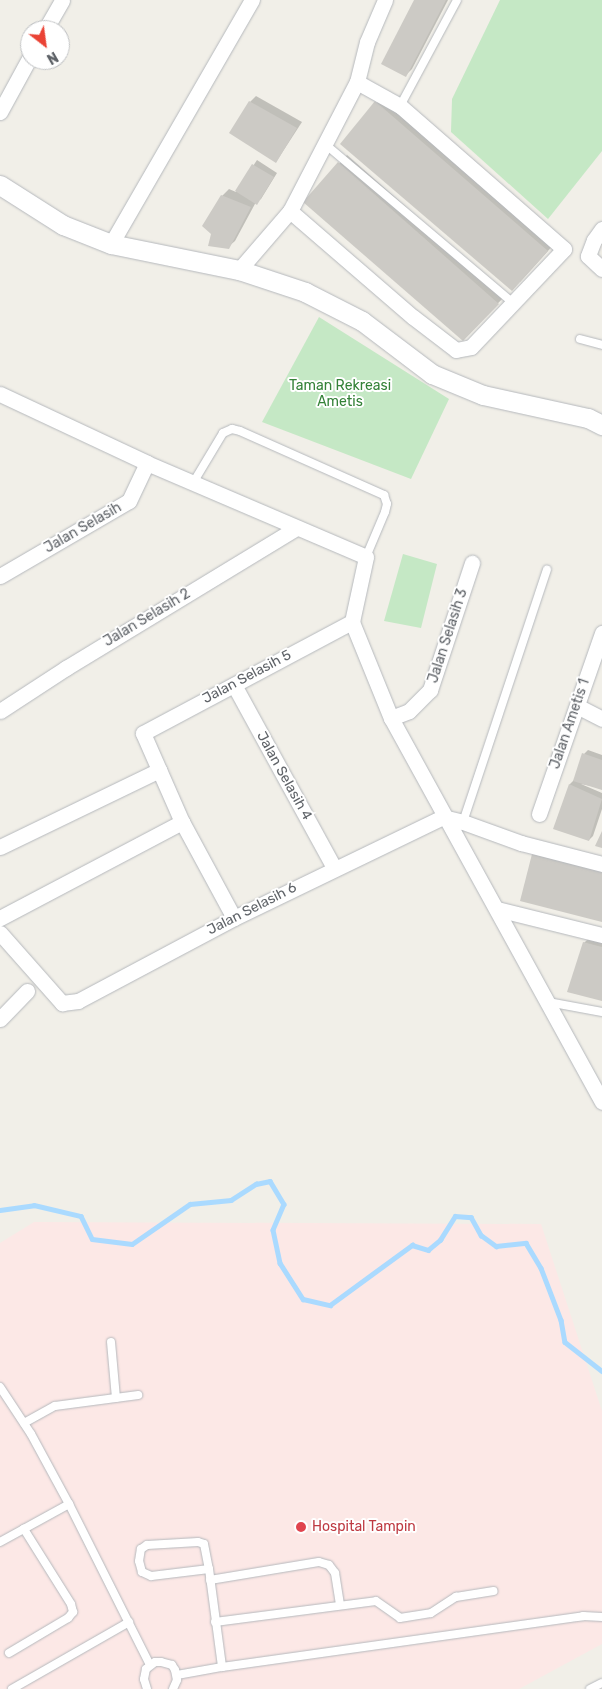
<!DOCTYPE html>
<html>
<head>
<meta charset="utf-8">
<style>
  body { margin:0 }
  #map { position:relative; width:602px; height:1689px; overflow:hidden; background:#f1efe8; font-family:Rubik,sans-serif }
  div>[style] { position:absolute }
  .medical>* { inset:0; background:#fce8e6 }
  .green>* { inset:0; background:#c5e8c5 }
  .shadow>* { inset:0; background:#0003 }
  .stream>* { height:4.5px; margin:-2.25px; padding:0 2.25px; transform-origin:2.25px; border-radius:2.25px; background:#aadaff }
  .building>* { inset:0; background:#cccac5 }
  .roads { filter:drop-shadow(0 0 1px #b5b8bc) drop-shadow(0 0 1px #b5b8bc) }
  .service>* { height:8px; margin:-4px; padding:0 4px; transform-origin:4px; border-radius:4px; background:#fff }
  .minor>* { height:15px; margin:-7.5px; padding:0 7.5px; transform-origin:7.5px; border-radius:7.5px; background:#fff }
  .tertiary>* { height:19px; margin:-9.5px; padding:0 9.5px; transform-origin:9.5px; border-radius:9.5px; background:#fff }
  .dots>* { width:14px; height:14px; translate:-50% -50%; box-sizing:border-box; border:2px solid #fff; border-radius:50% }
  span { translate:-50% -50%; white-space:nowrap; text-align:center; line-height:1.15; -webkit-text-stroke:4px #fff; paint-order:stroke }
  .park-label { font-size:14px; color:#348238 }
  .street-label { font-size:14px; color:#5f6368 }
  .health-label { font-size:14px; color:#be3a42 }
  .left { translate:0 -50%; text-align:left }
  .north { position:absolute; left:20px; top:20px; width:50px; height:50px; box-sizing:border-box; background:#fff; border:1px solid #bfc1c3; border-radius:50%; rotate:150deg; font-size:14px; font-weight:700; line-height:20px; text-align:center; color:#5f6368 }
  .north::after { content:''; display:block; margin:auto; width:18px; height:22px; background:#ea4335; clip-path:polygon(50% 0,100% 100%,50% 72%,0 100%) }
</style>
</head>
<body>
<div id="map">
  <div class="medical">
    <i style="clip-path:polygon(34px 1222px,541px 1224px,602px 1411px,602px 1644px,519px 1689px,0 1689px,0 1243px)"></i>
  </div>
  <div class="green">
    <i style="clip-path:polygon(500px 0,602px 0,602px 151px,548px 219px,451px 132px,452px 99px)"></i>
    <i style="clip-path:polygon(319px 317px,449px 399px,411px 479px,262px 422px)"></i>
    <i style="clip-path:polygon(403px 554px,437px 564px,421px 628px,384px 621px)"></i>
  </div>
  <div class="shadow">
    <i style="clip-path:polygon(416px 0,448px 0,412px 69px,405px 76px)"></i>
    <i style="clip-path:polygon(384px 94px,556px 242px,520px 282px,342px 144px)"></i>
    <i style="clip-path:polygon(256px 96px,302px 122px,276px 162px,250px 102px)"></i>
    <i style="clip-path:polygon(347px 155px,506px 295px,471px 331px,305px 202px)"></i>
    <i style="clip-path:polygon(257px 160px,277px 173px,261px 199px,256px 202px,235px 241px,228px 247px,222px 196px,229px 189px,236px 192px)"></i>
    <i style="clip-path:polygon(588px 750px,602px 755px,602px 788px,581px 784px,602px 793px,602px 809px,593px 836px,589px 840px,554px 828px,570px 784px,574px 780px,584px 754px)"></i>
    <i style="clip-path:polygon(588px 939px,602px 942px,602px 1000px,584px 943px)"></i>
  </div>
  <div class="stream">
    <i style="left:0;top:1210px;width:34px;rotate:-8deg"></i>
    <i style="left:34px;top:1205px;width:48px;rotate:13.2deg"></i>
    <i style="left:81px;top:1216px;width:25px;rotate:64deg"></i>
    <i style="left:92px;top:1239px;width:40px;rotate:7.1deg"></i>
    <i style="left:132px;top:1244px;width:70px;rotate:-34.6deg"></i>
    <i style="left:190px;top:1204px;width:41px;rotate:-5.6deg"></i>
    <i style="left:231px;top:1200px;width:30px;rotate:-33deg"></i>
    <i style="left:256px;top:1184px;width:14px;rotate:-12deg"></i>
    <i style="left:270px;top:1181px;width:27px;rotate:59deg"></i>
    <i style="left:284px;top:1204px;width:28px;rotate:113deg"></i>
    <i style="left:273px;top:1230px;width:34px;rotate:78deg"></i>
    <i style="left:280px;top:1263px;width:43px;rotate:57.4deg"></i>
    <i style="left:303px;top:1299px;width:28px;rotate:13deg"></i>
    <i style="left:330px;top:1305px;width:102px;rotate:-36.2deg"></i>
    <i style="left:412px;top:1245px;width:17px;rotate:17deg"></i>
    <i style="left:428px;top:1250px;width:16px;rotate:-40deg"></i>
    <i style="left:440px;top:1240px;width:28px;rotate:-58deg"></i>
    <i style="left:455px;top:1216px;width:16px;rotate:4deg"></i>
    <i style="left:471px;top:1217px;width:21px;rotate:61deg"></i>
    <i style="left:481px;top:1235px;width:19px;rotate:36deg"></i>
    <i style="left:496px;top:1246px;width:30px;rotate:-6deg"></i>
    <i style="left:526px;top:1243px;width:29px;rotate:59deg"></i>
    <i style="left:541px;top:1268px;width:56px;rotate:69deg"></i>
    <i style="left:561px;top:1320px;width:22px;rotate:80deg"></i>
    <i style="left:565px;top:1342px;width:47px;rotate:38.1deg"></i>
  </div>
  <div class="building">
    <i style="clip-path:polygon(414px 0,446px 0,406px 77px,381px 64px)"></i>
    <i style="clip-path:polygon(249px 101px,297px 128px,276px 163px,229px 133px)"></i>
    <i style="clip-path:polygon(375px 101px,548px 251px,512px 291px,340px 144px)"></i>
    <i style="clip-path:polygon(338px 162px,499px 304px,463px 341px,303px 202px)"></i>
    <i style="clip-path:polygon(252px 164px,274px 177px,257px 205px,235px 191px)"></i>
    <i style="clip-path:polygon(221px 195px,251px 207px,229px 249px,208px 246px,211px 234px,202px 226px)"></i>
    <i style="clip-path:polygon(582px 753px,602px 760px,602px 790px,573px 781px)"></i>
    <i style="clip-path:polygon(569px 784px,602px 799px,589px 841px,553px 829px)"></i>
    <i style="clip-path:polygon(602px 831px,602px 848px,595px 846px)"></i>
    <i style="clip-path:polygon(532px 854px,602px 871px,602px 922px,520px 901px)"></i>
    <i style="clip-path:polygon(583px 942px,602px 947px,602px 1001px,567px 992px)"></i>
  </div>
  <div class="roads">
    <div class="service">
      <i style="left:400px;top:106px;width:120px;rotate:-61.7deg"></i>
      <i style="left:325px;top:144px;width:246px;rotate:40.2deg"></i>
      <i style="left:580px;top:339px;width:23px;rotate:15deg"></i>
      <i style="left:193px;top:483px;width:58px;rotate:-59deg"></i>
      <i style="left:223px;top:433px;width:10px;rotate:-24deg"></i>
      <i style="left:232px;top:429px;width:8px;rotate:14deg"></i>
      <i style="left:240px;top:431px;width:158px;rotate:24deg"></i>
      <i style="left:384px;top:495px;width:9px;rotate:72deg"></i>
      <i style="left:387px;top:504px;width:8px;rotate:104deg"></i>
      <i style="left:385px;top:512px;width:49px;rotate:112.9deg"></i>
      <i style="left:463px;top:822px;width:266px;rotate:-71.6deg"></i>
      <i style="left:548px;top:1002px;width:55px;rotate:10.5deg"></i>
      <i style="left:111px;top:1342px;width:56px;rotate:84.9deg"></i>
      <i style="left:0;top:1387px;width:56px;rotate:56.6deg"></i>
      <i style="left:31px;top:1434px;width:80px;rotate:61.5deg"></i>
      <i style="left:69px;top:1504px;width:180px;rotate:63.3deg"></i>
      <i style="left:24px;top:1423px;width:35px;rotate:-29deg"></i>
      <i style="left:55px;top:1406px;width:84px;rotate:-7.5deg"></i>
      <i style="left:0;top:1542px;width:79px;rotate:-28.8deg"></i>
      <i style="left:209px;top:1569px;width:58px;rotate:173.1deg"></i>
      <i style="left:151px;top:1576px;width:10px;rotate:-156deg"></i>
      <i style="left:142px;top:1572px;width:11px;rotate:-105deg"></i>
      <i style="left:139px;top:1561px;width:12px;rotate:-81deg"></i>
      <i style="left:141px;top:1549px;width:7px;rotate:-34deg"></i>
      <i style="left:147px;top:1545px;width:51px;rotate:-3.4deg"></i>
      <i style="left:198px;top:1542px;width:6px;rotate:18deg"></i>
      <i style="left:204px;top:1544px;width:25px;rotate:79deg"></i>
      <i style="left:209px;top:1569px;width:99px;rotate:82.4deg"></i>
      <i style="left:210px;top:1580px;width:110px;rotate:-9.4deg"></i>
      <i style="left:319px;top:1562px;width:10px;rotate:17deg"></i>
      <i style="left:329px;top:1565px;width:10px;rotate:53deg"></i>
      <i style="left:335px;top:1573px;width:32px;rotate:81deg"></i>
      <i style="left:215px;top:1622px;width:162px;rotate:-7.4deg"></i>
      <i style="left:376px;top:1601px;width:29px;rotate:35deg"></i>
      <i style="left:400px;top:1618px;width:31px;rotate:-9deg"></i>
      <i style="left:431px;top:1613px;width:30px;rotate:-33deg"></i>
      <i style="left:456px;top:1597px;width:38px;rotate:-9deg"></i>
      <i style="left:9px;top:1653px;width:69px;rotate:-30.7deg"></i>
      <i style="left:68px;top:1618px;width:8px;rotate:-50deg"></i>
      <i style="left:73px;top:1612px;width:8px;rotate:-104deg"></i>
      <i style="left:71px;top:1604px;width:89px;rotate:-122.1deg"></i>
      <i style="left:177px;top:1675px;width:46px;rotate:-10.1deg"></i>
      <i style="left:222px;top:1667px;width:365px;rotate:-8deg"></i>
      <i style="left:583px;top:1616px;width:19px;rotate:3deg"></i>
      <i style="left:12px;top:1689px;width:135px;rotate:-29.8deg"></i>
      <i style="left:147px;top:1689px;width:10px;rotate:-107deg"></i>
      <i style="left:144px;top:1679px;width:10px;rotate:-79deg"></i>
      <i style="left:146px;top:1669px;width:11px;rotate:-38deg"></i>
      <i style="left:155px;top:1662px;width:6px"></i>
      <i style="left:161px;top:1662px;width:11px;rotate:15deg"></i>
      <i style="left:172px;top:1665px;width:6px;rotate:59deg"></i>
      <i style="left:175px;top:1670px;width:10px;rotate:79deg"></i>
      <i style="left:177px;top:1680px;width:10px;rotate:114deg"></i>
      <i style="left:590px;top:1689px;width:13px;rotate:-27deg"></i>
    </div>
    <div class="minor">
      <i style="left:45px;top:30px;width:34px;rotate:-60deg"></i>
      <i style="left:0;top:112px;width:63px;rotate:-61.4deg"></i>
      <i style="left:290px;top:211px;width:162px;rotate:40.8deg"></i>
      <i style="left:413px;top:317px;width:54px;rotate:37.5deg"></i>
      <i style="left:456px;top:350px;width:15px;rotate:-11deg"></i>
      <i style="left:471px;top:347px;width:135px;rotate:-46.5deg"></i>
      <i style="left:564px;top:249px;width:218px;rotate:-138.9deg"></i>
      <i style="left:400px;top:106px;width:49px;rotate:-150.8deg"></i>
      <i style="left:602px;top:229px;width:14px;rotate:126deg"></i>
      <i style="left:594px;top:240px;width:17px;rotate:111deg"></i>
      <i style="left:588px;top:256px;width:19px;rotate:43deg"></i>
      <i style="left:111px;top:244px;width:282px;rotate:-60deg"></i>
      <i style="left:239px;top:270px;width:78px;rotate:-49.2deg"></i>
      <i style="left:290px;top:211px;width:145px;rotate:-62.6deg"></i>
      <i style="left:357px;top:82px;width:41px;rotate:-76deg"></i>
      <i style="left:367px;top:42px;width:46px;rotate:-66.8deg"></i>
      <i style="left:0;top:394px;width:162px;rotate:25.1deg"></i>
      <i style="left:147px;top:463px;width:238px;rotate:23.2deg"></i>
      <i style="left:366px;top:557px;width:66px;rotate:102.2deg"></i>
      <i style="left:352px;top:622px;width:104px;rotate:67.9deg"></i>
      <i style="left:391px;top:718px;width:438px;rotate:61.2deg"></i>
      <i style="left:0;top:576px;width:149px;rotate:-30.2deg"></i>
      <i style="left:129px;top:501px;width:42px;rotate:-64.7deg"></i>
      <i style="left:234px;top:685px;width:209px;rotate:61.3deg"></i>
      <i style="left:577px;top:706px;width:28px;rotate:27deg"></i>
      <i style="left:0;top:711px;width:79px;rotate:-33.1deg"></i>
      <i style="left:66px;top:668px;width:269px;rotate:-31.3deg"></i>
      <i style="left:391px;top:718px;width:19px;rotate:-21deg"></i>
      <i style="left:409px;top:711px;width:30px;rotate:-45deg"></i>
      <i style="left:430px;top:690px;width:134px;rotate:-71.7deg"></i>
      <i style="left:539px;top:814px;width:192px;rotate:-70.8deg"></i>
      <i style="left:0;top:847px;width:177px;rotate:-25.8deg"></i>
      <i style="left:497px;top:909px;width:108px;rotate:13.9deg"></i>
      <i style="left:0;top:918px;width:206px;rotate:-27.8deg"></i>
      <i style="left:234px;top:918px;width:109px;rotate:-118.4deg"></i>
      <i style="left:182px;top:822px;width:97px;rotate:-113.7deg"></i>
      <i style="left:143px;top:733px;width:237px;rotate:-28deg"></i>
      <i style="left:0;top:933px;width:94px;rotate:48.5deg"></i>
      <i style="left:62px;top:1003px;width:16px;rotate:-7deg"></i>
      <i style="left:78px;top:1001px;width:177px;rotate:-28deg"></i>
      <i style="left:234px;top:918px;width:232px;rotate:-25.8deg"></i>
      <i style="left:443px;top:817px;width:21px;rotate:14deg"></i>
      <i style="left:463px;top:822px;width:62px;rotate:19.9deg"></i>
      <i style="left:521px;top:843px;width:84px;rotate:14.5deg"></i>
      <i style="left:0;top:1019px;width:39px;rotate:-46deg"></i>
    </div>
    <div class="tertiary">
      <i style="left:0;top:185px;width:75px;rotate:32.4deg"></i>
      <i style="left:63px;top:225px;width:52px;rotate:21.6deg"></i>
      <i style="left:111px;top:244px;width:131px;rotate:11.5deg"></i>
      <i style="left:239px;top:270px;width:70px;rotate:18.4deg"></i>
      <i style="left:305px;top:292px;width:64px;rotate:27deg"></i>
      <i style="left:362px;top:321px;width:88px;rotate:37.1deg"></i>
      <i style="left:432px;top:374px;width:55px;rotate:22.4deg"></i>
      <i style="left:483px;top:395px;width:107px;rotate:12.4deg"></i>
      <i style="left:588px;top:418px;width:16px;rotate:27deg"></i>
    </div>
  </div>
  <div class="dots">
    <i style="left:301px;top:1527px;background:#e0444e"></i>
  </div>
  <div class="park-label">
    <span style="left:340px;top:394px">Taman Rekreasi<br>Ametis</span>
  </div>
  <div class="street-label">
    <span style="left:83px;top:528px;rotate:-30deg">Jalan Selasih</span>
    <span style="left:147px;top:618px;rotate:-31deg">Jalan Selasih 2</span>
    <span style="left:448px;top:636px;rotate:-72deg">Jalan Selasih 3</span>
    <span style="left:247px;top:677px;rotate:-28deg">Jalan Selasih 5</span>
    <span style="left:570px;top:724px;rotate:-71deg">Jalan Ametis 1</span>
    <span style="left:284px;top:776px;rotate:61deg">Jalan Selasih 4</span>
    <span style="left:252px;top:909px;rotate:-27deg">Jalan Selasih 6</span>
  </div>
  <div class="health-label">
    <span class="left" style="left:312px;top:1527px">Hospital Tampin</span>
  </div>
  <div class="north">N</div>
</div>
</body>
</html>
